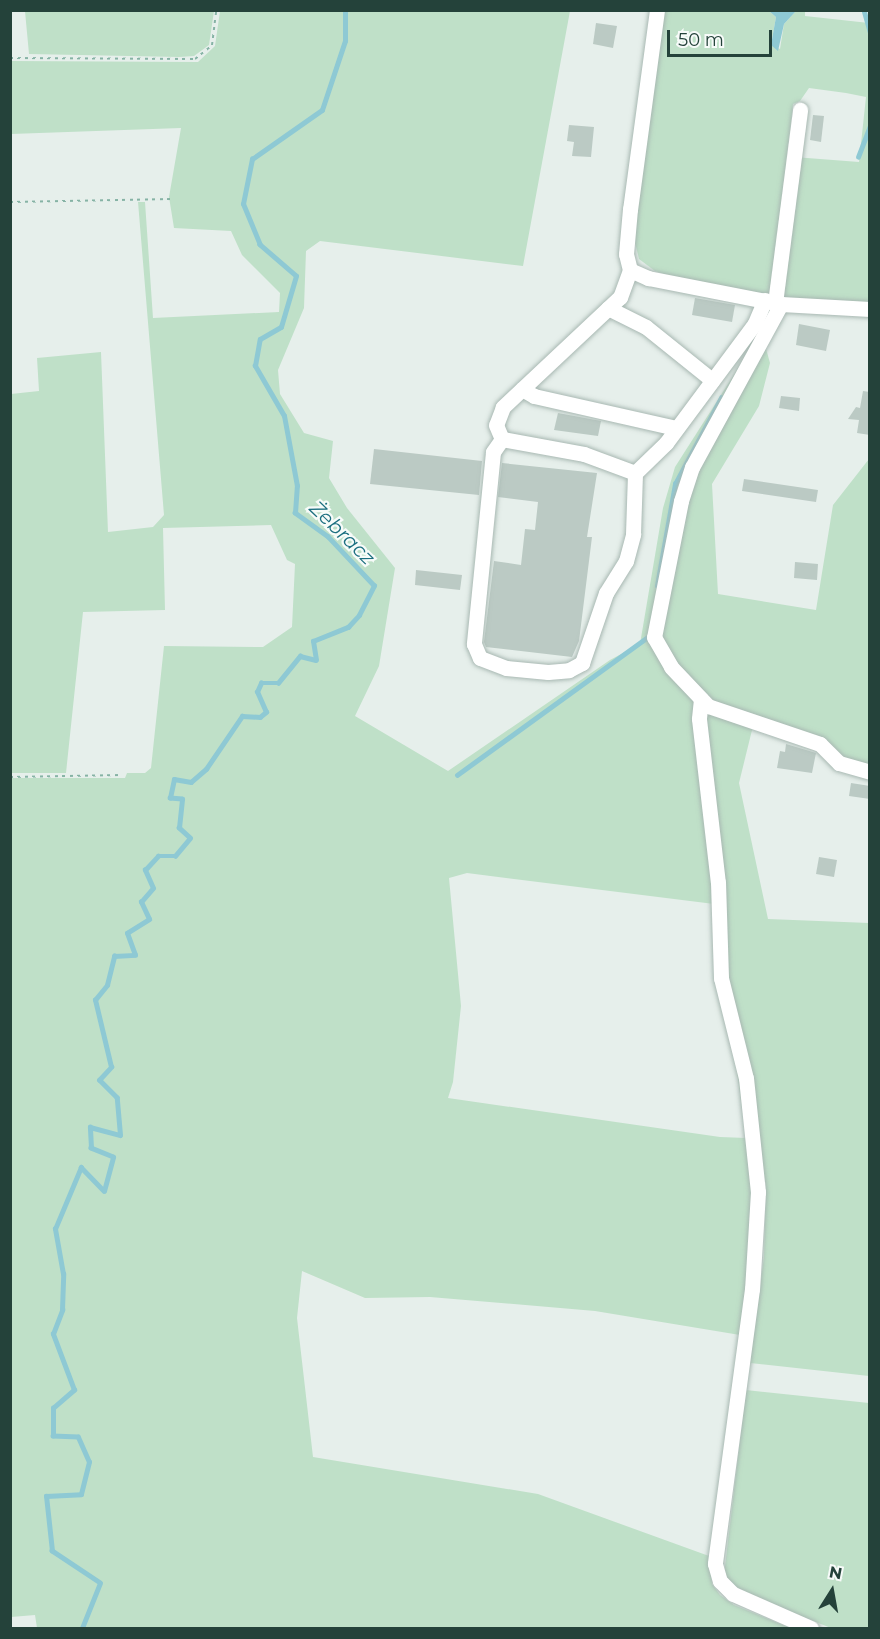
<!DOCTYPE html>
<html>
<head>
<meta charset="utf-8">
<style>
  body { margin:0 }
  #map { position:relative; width:880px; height:1639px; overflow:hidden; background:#e6efeb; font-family:Montserrat,sans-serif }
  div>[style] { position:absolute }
  .green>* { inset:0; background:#bfe0c8 }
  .water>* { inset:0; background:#8ec9d4 }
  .stream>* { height:4.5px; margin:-2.25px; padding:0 2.25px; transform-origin:2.25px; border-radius:2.25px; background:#8ec9d4 }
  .building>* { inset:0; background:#bbcac4 }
  .path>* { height:2px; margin-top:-1px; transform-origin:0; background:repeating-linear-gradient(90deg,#86b3a5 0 3px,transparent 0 7.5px) }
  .roads { filter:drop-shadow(0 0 2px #a8b8b2) drop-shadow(0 0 2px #a8b8b2) }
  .minor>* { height:15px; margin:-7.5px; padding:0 7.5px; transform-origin:7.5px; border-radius:7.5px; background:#fff }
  span { translate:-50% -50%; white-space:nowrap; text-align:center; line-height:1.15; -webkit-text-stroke:4.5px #f7fbf9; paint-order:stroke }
  .water-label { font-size:20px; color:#1c6f80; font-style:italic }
  .frame { position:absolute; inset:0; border:12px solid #24423a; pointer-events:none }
  .north { position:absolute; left:802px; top:1561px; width:60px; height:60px; -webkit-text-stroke:4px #f7fbf9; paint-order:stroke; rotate:11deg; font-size:16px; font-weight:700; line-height:24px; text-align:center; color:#24423a }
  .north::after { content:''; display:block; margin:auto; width:21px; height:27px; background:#24423a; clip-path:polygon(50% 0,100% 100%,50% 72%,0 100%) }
  .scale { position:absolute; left:667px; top:30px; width:105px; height:27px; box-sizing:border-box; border:3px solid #24423a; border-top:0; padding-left:8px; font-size:18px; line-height:21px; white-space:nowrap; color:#24423a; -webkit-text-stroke:4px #f7fbf9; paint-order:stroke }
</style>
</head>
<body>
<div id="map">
  <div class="green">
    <i style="clip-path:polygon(25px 11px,25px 10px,214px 11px,209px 45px,194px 56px,179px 57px,29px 54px)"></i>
    <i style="clip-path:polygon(evenodd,220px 11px,570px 11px,523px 266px,320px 241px,306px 251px,304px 308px,278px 370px,280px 394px,304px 433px,333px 441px,329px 478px,347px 508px,395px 568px,379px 666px,355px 716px,448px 771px,610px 660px,640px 644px,663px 508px,675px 467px,751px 348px,745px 344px,755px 333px,763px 338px,770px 363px,759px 406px,712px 484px,718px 594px,816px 610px,833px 505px,869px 459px,869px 768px,753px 726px,739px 783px,768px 919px,869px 923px,869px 1376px,750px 1363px,764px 1257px,766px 1182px,751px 1191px,748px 1275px,740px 1335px,595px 1311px,430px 1297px,365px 1298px,302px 1271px,297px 1318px,313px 1457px,538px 1494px,709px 1556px,712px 1584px,720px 1595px,734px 1605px,790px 1628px,37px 1628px,35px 1615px,11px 1617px,11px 778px,125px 778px,127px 773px,145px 773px,151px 768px,164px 646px,263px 647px,292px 627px,295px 564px,287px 560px,271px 525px,163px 528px,165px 610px,83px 612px,66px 773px,11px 773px,11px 394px,39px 391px,37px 358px,101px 352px,108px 532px,153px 527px,164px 515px,138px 202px,145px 202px,153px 318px,279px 312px,280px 293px,242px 255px,231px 231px,174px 228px,169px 197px,181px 128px,11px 134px,10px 61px,198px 62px,215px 46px,220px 11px,467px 873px,714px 904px,746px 1138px,720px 1137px,448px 1098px,453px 1082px,461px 1006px,449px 878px,467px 873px)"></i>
    <i style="clip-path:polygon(662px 11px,769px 11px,776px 17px,771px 45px,780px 49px,784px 24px,796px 11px,805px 11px,805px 16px,869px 23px,869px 304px,779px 297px,794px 157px,859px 162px,866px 97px,846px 93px,809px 88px,800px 101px,793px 104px,771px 296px,673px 277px,655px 271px,639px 259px,632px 230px)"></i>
    <i style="clip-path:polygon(746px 1390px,869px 1403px,869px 1628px,831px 1628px,742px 1593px,724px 1575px)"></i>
  </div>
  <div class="water">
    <i style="clip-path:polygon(769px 11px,796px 11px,784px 24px,778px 51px,771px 45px,776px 17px)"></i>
  </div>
  <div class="stream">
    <i style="left:864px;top:10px;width:22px;rotate:74deg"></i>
    <i style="left:858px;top:157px;width:34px;rotate:-69deg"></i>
    <i style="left:657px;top:586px;width:104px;rotate:-80deg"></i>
    <i style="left:675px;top:484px;width:98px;rotate:-61.9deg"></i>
    <i style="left:457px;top:775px;width:237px;rotate:-35.9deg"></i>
    <i style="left:82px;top:1628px;width:48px;rotate:-68.2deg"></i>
    <i style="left:100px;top:1583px;width:58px;rotate:-146.3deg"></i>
    <i style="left:52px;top:1551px;width:55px;rotate:-96.2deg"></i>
    <i style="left:46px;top:1496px;width:35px;rotate:-3deg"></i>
    <i style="left:81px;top:1494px;width:33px;rotate:-76deg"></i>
    <i style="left:89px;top:1462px;width:27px;rotate:-114deg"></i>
    <i style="left:78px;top:1437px;width:25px;rotate:-178deg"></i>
    <i style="left:53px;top:1436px;width:28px;rotate:-90deg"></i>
    <i style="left:53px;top:1408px;width:28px;rotate:-41deg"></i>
    <i style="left:74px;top:1390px;width:60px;rotate:-110.6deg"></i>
    <i style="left:53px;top:1334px;width:26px;rotate:-69deg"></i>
    <i style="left:62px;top:1310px;width:36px;rotate:-88deg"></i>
    <i style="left:63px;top:1274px;width:46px;rotate:-100.1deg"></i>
    <i style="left:55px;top:1229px;width:67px;rotate:-67.2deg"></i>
    <i style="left:81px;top:1167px;width:33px;rotate:46deg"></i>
    <i style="left:104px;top:1191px;width:35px;rotate:-75deg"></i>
    <i style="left:113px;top:1157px;width:24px;rotate:-158deg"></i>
    <i style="left:91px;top:1148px;width:21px;rotate:-93deg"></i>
    <i style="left:90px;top:1127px;width:31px;rotate:15deg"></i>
    <i style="left:120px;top:1135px;width:37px;rotate:-95deg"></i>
    <i style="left:117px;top:1098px;width:25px;rotate:-135deg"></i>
    <i style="left:99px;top:1080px;width:18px;rotate:-47deg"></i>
    <i style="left:111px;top:1067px;width:69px;rotate:-103.4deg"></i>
    <i style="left:95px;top:1000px;width:19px;rotate:-51deg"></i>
    <i style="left:107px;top:985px;width:30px;rotate:-76deg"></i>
    <i style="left:114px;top:956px;width:21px;rotate:-3deg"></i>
    <i style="left:135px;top:955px;width:23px;rotate:-110deg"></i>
    <i style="left:127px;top:933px;width:26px;rotate:-32deg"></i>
    <i style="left:149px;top:919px;width:19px;rotate:-115deg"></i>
    <i style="left:141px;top:902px;width:18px;rotate:-49deg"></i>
    <i style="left:153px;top:888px;width:20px;rotate:-114deg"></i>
    <i style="left:145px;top:870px;width:19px;rotate:-47deg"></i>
    <i style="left:158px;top:856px;width:17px"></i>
    <i style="left:175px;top:856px;width:23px;rotate:-50deg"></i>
    <i style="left:190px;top:838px;width:15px;rotate:-138deg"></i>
    <i style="left:179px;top:828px;width:29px;rotate:-84deg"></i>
    <i style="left:182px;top:799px;width:12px;rotate:-175deg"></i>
    <i style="left:170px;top:798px;width:19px;rotate:-78deg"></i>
    <i style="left:174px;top:779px;width:17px;rotate:10deg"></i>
    <i style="left:191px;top:782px;width:20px;rotate:-41deg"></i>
    <i style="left:206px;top:769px;width:64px;rotate:-55.8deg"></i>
    <i style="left:242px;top:716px;width:18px;rotate:3deg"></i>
    <i style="left:260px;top:717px;width:8px;rotate:-40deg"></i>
    <i style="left:266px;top:712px;width:22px;rotate:-114deg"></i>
    <i style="left:257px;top:692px;width:10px;rotate:-66deg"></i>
    <i style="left:261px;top:683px;width:17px"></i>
    <i style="left:278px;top:683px;width:35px;rotate:-51deg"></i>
    <i style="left:300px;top:656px;width:16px;rotate:14deg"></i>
    <i style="left:316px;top:660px;width:19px;rotate:-99deg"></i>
    <i style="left:313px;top:641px;width:38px;rotate:-22deg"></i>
    <i style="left:348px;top:627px;width:16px;rotate:-47deg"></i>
    <i style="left:359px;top:615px;width:33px;rotate:-63deg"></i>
    <i style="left:374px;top:586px;width:67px;rotate:-133.2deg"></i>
    <i style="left:328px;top:537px;width:41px;rotate:-144deg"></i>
    <i style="left:295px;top:513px;width:27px;rotate:-86deg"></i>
    <i style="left:297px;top:486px;width:71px;rotate:-100.5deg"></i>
    <i style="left:284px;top:416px;width:58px;rotate:-120.1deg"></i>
    <i style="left:255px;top:366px;width:27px;rotate:-80deg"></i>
    <i style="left:260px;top:339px;width:24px;rotate:-30deg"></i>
    <i style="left:281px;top:327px;width:53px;rotate:-73.6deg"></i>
    <i style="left:296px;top:276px;width:48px;rotate:-139.3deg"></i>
    <i style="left:260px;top:245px;width:44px;rotate:-112.5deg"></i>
    <i style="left:243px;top:204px;width:46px;rotate:-78.7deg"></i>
    <i style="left:252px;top:159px;width:85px;rotate:-35deg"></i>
    <i style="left:322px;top:110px;width:73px;rotate:-71.6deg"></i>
    <i style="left:345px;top:41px;width:31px;rotate:-90deg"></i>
  </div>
  <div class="building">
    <i style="clip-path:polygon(596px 23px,617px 26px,613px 48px,593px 44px)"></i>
    <i style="clip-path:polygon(813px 115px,824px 116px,821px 142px,810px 140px)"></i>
    <i style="clip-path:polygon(569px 125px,594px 127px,591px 157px,572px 156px,574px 142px,567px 141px)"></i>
    <i style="clip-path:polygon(695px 298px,735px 305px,732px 322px,692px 315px)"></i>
    <i style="clip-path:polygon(799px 324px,830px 330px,826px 351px,796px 345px)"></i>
    <i style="clip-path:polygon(863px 391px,870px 392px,870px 435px,857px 433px,859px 420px,848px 419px,856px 407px,860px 408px)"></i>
    <i style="clip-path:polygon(781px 396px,800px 398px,799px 411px,779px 408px)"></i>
    <i style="clip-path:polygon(558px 413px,601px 421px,598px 436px,554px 430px)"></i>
    <i style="clip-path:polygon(374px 449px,482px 461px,479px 495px,370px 484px)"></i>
    <i style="clip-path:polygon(502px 463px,597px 473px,587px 537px,592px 537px,579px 641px,572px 657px,486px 647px,484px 642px,494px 561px,521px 565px,525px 529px,535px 530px,538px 502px,498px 497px)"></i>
    <i style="clip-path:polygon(744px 479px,818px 490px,816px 502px,742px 491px)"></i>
    <i style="clip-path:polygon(795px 562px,818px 564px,817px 580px,794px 578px)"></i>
    <i style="clip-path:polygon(416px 570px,462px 575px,460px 590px,415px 585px)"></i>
    <i style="clip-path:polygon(786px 744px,816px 753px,812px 773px,777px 768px,780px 751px,785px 752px)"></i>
    <i style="clip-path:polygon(851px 783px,870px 786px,870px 799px,849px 796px)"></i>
    <i style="clip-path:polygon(819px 857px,837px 860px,834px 877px,816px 874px)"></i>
  </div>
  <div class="path">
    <i style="left:10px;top:58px;width:185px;rotate:0.3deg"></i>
    <i style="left:195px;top:59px;width:22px;rotate:-39deg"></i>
    <i style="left:212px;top:45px;width:35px;rotate:-83deg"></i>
    <i style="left:10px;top:202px;width:162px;rotate:-1.1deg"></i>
    <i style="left:10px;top:777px;width:112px;rotate:-1deg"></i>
  </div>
  <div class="roads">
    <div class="minor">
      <i style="left:657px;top:10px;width:201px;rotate:97.7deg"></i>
      <i style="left:630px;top:209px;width:45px;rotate:95.1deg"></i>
      <i style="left:626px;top:254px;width:16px;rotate:76deg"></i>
      <i style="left:630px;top:270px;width:20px;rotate:24deg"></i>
      <i style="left:648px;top:278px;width:136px;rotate:11.1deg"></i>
      <i style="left:781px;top:304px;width:89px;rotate:3.2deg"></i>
      <i style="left:630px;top:270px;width:29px;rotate:110deg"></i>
      <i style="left:620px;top:297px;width:161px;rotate:136.8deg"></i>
      <i style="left:503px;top:407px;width:19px;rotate:111deg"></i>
      <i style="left:496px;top:425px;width:15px;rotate:67deg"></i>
      <i style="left:502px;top:439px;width:83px;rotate:10.4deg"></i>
      <i style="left:584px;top:454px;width:54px;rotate:20.4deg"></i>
      <i style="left:635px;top:473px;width:43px;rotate:-44.1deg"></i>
      <i style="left:666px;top:443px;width:149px;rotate:-53.4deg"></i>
      <i style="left:755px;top:323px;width:25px;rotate:-67deg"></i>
      <i style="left:775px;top:303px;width:195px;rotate:-82.6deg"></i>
      <i style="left:781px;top:304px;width:186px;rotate:118.6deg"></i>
      <i style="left:692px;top:467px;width:36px;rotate:108deg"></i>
      <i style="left:681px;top:501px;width:139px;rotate:101.2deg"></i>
      <i style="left:654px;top:637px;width:34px;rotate:60deg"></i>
      <i style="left:671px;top:667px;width:54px;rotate:46.5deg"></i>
      <i style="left:708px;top:706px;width:118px;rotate:18.7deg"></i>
      <i style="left:820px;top:744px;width:27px;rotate:45deg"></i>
      <i style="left:839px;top:763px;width:32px;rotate:16deg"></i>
      <i style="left:608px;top:308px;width:42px;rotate:26.6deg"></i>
      <i style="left:646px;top:327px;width:85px;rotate:38.8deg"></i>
      <i style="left:522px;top:389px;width:14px;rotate:30deg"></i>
      <i style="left:534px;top:396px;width:146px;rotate:12.7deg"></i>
      <i style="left:502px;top:439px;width:16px;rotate:125deg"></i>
      <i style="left:493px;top:452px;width:193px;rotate:95.7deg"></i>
      <i style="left:474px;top:644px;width:15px;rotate:67deg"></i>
      <i style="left:480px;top:658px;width:28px;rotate:21deg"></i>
      <i style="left:506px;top:668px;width:42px;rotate:5.4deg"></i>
      <i style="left:548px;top:672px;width:21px;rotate:-5deg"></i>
      <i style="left:569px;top:670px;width:15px;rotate:-28deg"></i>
      <i style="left:582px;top:663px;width:74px;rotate:-71.1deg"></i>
      <i style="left:606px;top:593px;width:38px;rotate:-58deg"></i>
      <i style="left:626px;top:561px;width:28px;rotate:-75deg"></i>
      <i style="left:633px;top:534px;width:61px;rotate:-88.1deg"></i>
      <i style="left:701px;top:699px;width:20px;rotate:96deg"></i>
      <i style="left:699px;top:719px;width:164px;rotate:83.4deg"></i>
      <i style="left:718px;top:882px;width:96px;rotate:88.2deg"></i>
      <i style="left:721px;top:978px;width:103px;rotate:76deg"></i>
      <i style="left:746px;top:1078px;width:115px;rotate:84deg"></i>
      <i style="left:758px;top:1192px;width:97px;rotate:93.5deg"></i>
      <i style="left:752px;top:1289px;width:277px;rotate:97.7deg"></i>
      <i style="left:715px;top:1564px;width:18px;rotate:74deg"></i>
      <i style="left:720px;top:1581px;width:18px;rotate:45deg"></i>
      <i style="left:733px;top:1594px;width:85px;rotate:23.6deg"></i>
    </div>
  </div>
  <div class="water-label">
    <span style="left:342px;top:533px;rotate:44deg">Żebracz</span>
  </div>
  <div class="frame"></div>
  <div class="north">N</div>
  <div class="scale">50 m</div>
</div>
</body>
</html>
